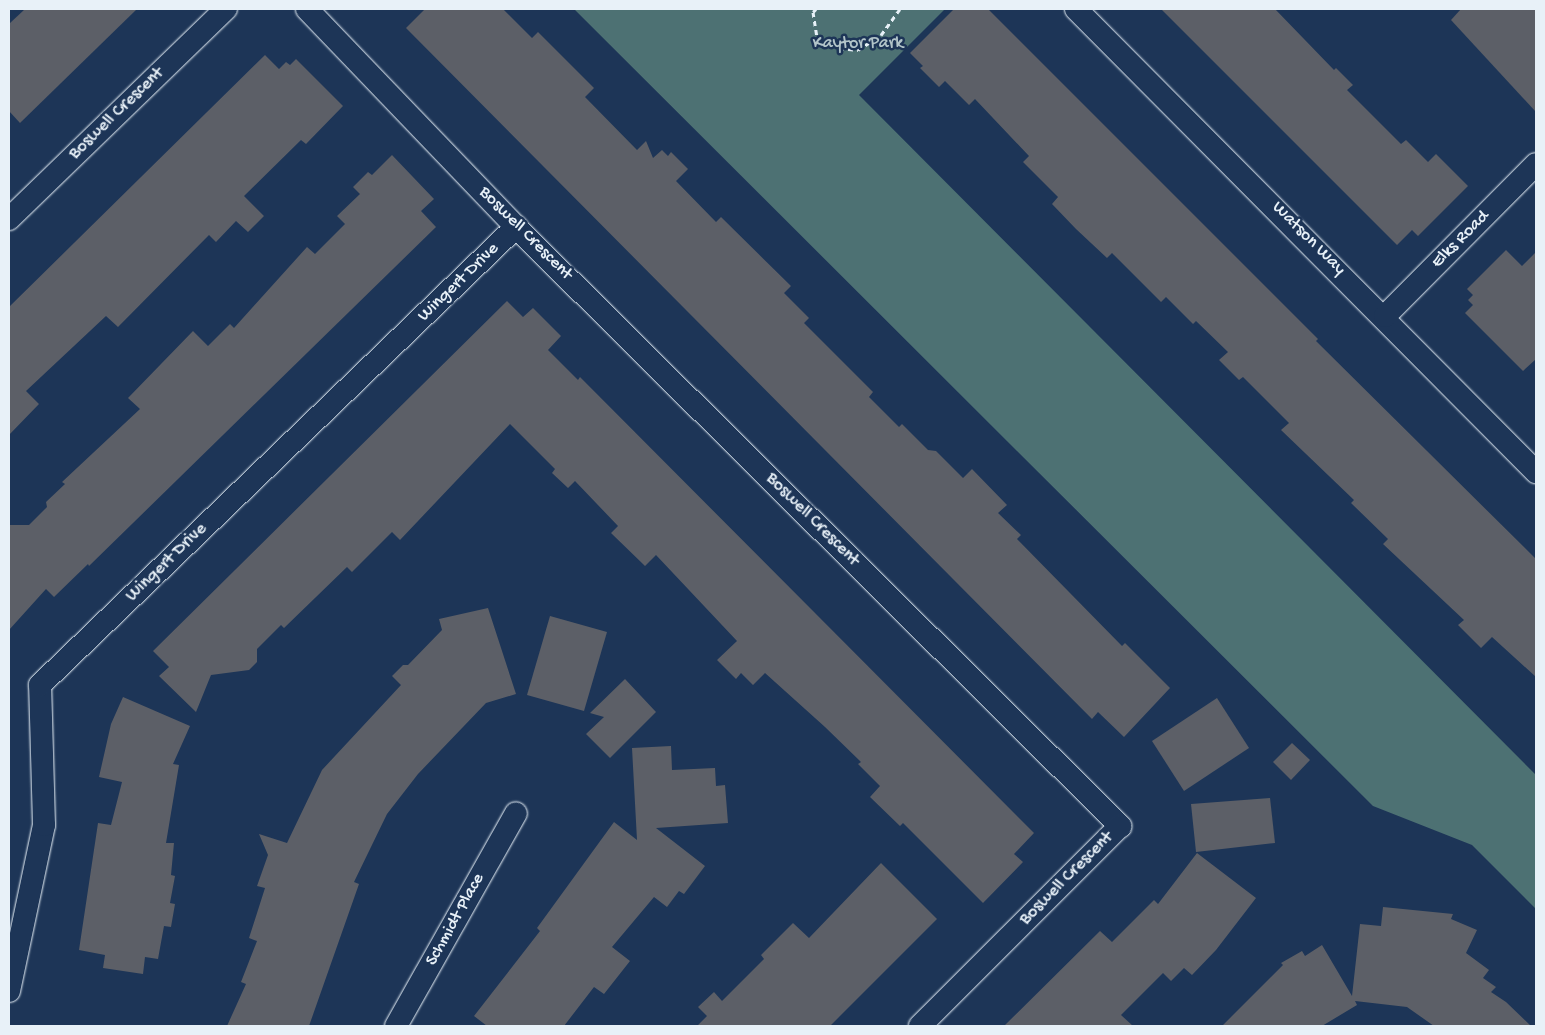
<!DOCTYPE html>
<html>
<head>
<meta charset="utf-8">
<style>
  body { margin:0 }
  #map { position:relative; width:1545px; height:1035px; overflow:hidden; background:#1d3557; font-family:"Gochi Hand",sans-serif }
  div>[style] { position:absolute }
  .green>* { inset:0; background:#4d7173 }
  .building>* { inset:0; background:#5c5f67 }
  .path>* { height:3px; margin-top:-1.5px; transform-origin:0; background:repeating-linear-gradient(90deg,#e8f1f8 0 5px,transparent 0 9px) }
  .roads { filter:drop-shadow(0 0 1px #e8f1f8) drop-shadow(0 0 1px #e8f1f8) }
  .minor>* { height:22px; margin:-11px; padding:0 11px; transform-origin:11px; border-radius:11px; background:#1d3557 }
  span { translate:-50% -50%; white-space:nowrap; text-align:center; line-height:1.15; -webkit-text-stroke:5px #1d3557; paint-order:stroke }
  .park-label { font-size:18px; color:#b2c4c9 }
  .street-label { font-size:18px; color:#e8f1f8 }
  .frame { position:absolute; inset:0; border:10px solid #e8f1f8; pointer-events:none }
</style>
</head>
<body>
<div id="map">
  <div class="green">
    <i style="clip-path:polygon(574px 9px,945px 9px,859px 95px,1536px 775px,1536px 909px,1472px 845px,1373px 806px)"></i>
  </div>
  <div class="building">
    <i style="clip-path:polygon(25px 9px,137px 9px,20px 123px,9px 111px,9px 24px)"></i>
    <i style="clip-path:polygon(425px 9px,503px 9px,532px 38px,538px 32px,594px 88px,585px 97px,637px 150px,646px 141px,653px 158px,662px 150px,668px 156px,671px 152px,688px 169px,676px 181px,716px 222px,721px 217px,791px 286px,784px 293px,809px 318px,804px 323px,873px 392px,869px 397px,899px 427px,902px 424px,928px 450px,936px 451px,963px 478px,972px 469px,1007px 505px,998px 513px,1021px 535px,1017px 539px,1122px 646px,1125px 643px,1170px 688px,1124px 737px,1098px 712px,1092px 719px,406px 28px)"></i>
    <i style="clip-path:polygon(954px 9px,988px 9px,1318px 339px,1316px 341px,1536px 559px,1536px 677px,1492px 637px,1481px 648px,1458px 625px,1464px 620px,1383px 544px,1388px 539px,1351px 503px,1354px 500px,1281px 430px,1289px 423px,1243px 377px,1239px 380px,1219px 360px,1228px 352px,1196px 321px,1193px 324px,1166px 297px,1161px 302px,1112px 253px,1107px 258px,1076px 229px,1052px 204px,1058px 197px,1023px 162px,1029px 156px,975px 99px,969px 105px,945px 81px,939px 87px,920px 68px,923px 66px,910px 53px)"></i>
    <i style="clip-path:polygon(1161px 9px,1275px 9px,1334px 70px,1336px 68px,1353px 85px,1347px 90px,1401px 144px,1406px 140px,1428px 162px,1436px 154px,1468px 186px,1418px 236px,1412px 230px,1397px 245px)"></i>
    <i style="clip-path:polygon(1461px 9px,1536px 9px,1536px 112px,1451px 20px)"></i>
    <i style="clip-path:polygon(265px 55px,279px 69px,286px 62px,290px 65px,296px 59px,343px 106px,306px 144px,301px 140px,244px 196px,264px 216px,248px 232px,236px 221px,216px 242px,209px 235px,118px 327px,106px 316px,26px 391px,39px 404px,9px 435px,9px 307px)"></i>
    <i style="clip-path:polygon(392px 155px,434px 199px,421px 211px,436px 227px,89px 566px,88px 564px,54px 597px,46px 589px,9px 630px,9px 525px,29px 525px,47px 507px,46px 502px,65px 484px,62px 482px,140px 409px,128px 398px,193px 331px,208px 346px,230px 324px,234px 328px,307px 247px,315px 254px,345px 224px,337px 216px,360px 194px,353px 187px,368px 172px,372px 175px)"></i>
    <i style="clip-path:polygon(1506px 250px,1522px 266px,1536px 252px,1536px 359px,1523px 371px,1465px 313px,1473px 305px,1468px 300px,1473px 295px,1467px 289px)"></i>
    <i style="clip-path:polygon(507px 301px,523px 317px,533px 308px,561px 336px,548px 350px,578px 380px,580px 377px,1034px 833px,1014px 854px,1023px 862px,983px 903px,903px 823px,900px 826px,870px 797px,880px 786px,858px 764px,861px 762px,825px 727px,765px 673px,753px 685px,741px 673px,736px 679px,717px 660px,737px 641px,656px 555px,645px 566px,611px 533px,618px 526px,575px 481px,568px 488px,552px 473px,555px 469px,510px 424px,400px 540px,392px 532px,352px 572px,347px 567px,284px 628px,281px 625px,257px 649px,257px 662px,249px 670px,211px 675px,196px 712px,159px 676px,169px 667px,153px 651px)"></i>
    <i style="clip-path:polygon(488px 608px,516px 694px,486px 703px,418px 774px,387px 814px,354px 882px,359px 884px,309px 1026px,227px 1026px,246px 984px,241px 982px,257px 941px,249px 938px,265px 888px,257px 886px,268px 855px,259px 834px,287px 843px,322px 770px,401px 685px,392px 676px,403px 665px,408px 665px,442px 630px,439px 619px)"></i>
    <i style="clip-path:polygon(550px 616px,607px 632px,584px 711px,527px 695px)"></i>
    <i style="clip-path:polygon(625px 679px,656px 712px,610px 758px,586px 734px,604px 717px,590px 713px)"></i>
    <i style="clip-path:polygon(123px 697px,190px 726px,173px 764px,179px 765px,166px 843px,174px 843px,171px 875px,175px 876px,170px 903px,175px 904px,171px 927px,164px 926px,158px 959px,145px 957px,143px 974px,103px 968px,105px 955px,79px 950px,98px 823px,111px 825px,122px 782px,99px 777px,111px 724px)"></i>
    <i style="clip-path:polygon(1217px 698px,1249px 748px,1184px 791px,1152px 741px)"></i>
    <i style="clip-path:polygon(1292px 743px,1310px 760px,1291px 780px,1273px 762px)"></i>
    <i style="clip-path:polygon(671px 746px,672px 770px,715px 768px,716px 786px,725px 785px,728px 823px,656px 828px,705px 866px,684px 894px,679px 891px,667px 907px,654px 897px,612px 947px,630px 961px,604px 994px,594px 987px,564px 1026px,487px 1026px,474px 1016px,540px 931px,537px 928px,614px 822px,637px 840px,632px 748px)"></i>
    <i style="clip-path:polygon(1270px 798px,1275px 843px,1196px 852px,1191px 804px)"></i>
    <i style="clip-path:polygon(1197px 853px,1256px 898px,1216px 950px,1192px 975px,1184px 968px,1171px 981px,1163px 973px,1121px 1015px,1133px 1026px,1004px 1026px,1100px 931px,1112px 942px,1154px 900px,1158px 904px)"></i>
    <i style="clip-path:polygon(881px 863px,937px 919px,830px 1026px,697px 1026px,707px 1016px,698px 1007px,714px 992px,722px 1001px,764px 959px,761px 955px,793px 923px,809px 938px)"></i>
    <i style="clip-path:polygon(1383px 907px,1453px 914px,1451px 919px,1477px 930px,1466px 953px,1489px 970px,1483px 978px,1496px 987px,1491px 992px,1506px 1002px,1531px 1026px,1434px 1026px,1407px 1007px,1355px 1001px,1357px 1005px,1322px 1026px,1222px 1026px,1283px 965px,1281px 963px,1302px 951px,1305px 956px,1322px 945px,1352px 996px,1360px 924px,1381px 926px)"></i>
  </div>
  <div class="path">
    <i style="left:816px;top:9px;width:4px;rotate:135deg"></i>
    <i style="left:813px;top:12px;width:24px;rotate:81deg"></i>
    <i style="left:817px;top:36px;width:25px;rotate:29deg"></i>
    <i style="left:839px;top:48px;width:19px;rotate:6deg"></i>
    <i style="left:858px;top:50px;width:27px;rotate:-33deg"></i>
    <i style="left:881px;top:35px;width:32px;rotate:-54deg"></i>
  </div>
  <div class="roads">
    <div class="minor">
      <i style="left:307px;top:9px;width:302px;rotate:46.2deg"></i>
      <i style="left:516px;top:227px;width:851px;rotate:44.76deg"></i>
      <i style="left:1120px;top:826px;width:283px;rotate:135deg"></i>
      <i style="left:1076px;top:9px;width:653px;rotate:45.19deg"></i>
      <i style="left:9px;top:219px;width:302px;rotate:-44.1deg"></i>
      <i style="left:1385px;top:316px;width:214px;rotate:-45.2deg"></i>
      <i style="left:9px;top:991px;width:170px;rotate:-78.1deg"></i>
      <i style="left:44px;top:825px;width:140px;rotate:-91.6deg"></i>
      <i style="left:40px;top:685px;width:661px;rotate:-43.9deg"></i>
      <i style="left:396px;top:1026px;width:244px;rotate:-60.6deg"></i>
    </div>
  </div>
  <div class="park-label">
    <span style="left:858px;top:44px">Kaytor Park</span>
  </div>
  <div class="street-label">
    <span style="left:117px;top:114px;rotate:-44deg">Boswell Crescent</span>
    <span style="left:525px;top:234px;rotate:45deg">Boswell Crescent</span>
    <span style="left:1308px;top:239px;rotate:45deg">Watson Way</span>
    <span style="left:1461px;top:240px;rotate:-45deg">Elks Road</span>
    <span style="left:459px;top:283px;rotate:-44deg">Wingert Drive</span>
    <span style="left:812px;top:520px;rotate:45deg">Boswell Crescent</span>
    <span style="left:167px;top:563px;rotate:-44deg">Wingert Drive</span>
    <span style="left:1067px;top:879px;rotate:-45deg">Boswell Crescent</span>
    <span style="left:456px;top:920px;rotate:-61deg">Schmidt Place</span>
  </div>
  <div class="frame"></div>
</div>
</body>
</html>
